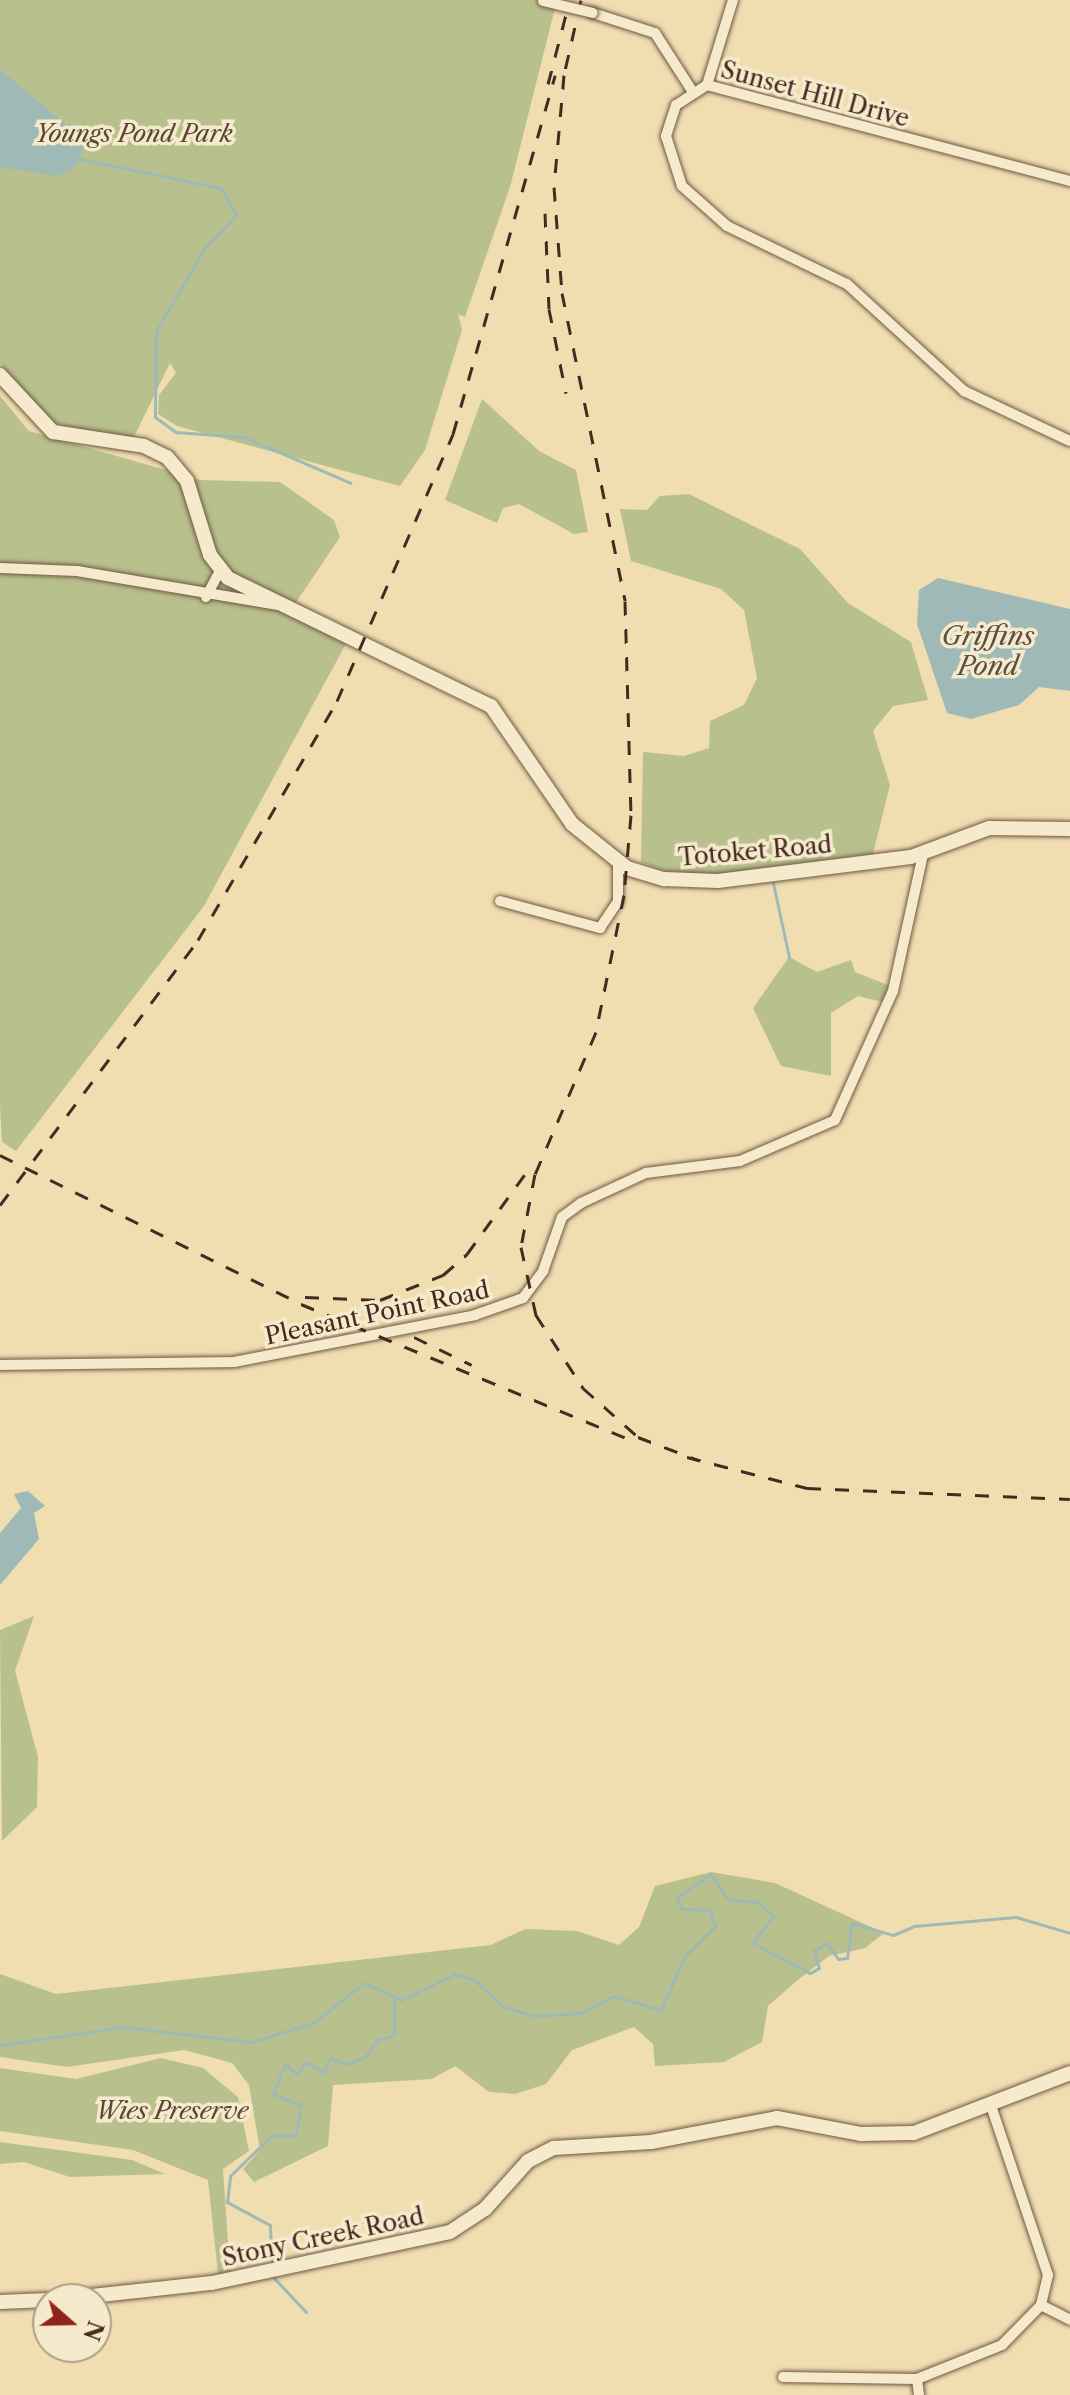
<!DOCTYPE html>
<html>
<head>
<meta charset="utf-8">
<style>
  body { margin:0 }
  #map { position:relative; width:1070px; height:2395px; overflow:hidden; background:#f0deb1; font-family:"Libre Caslon Text",serif }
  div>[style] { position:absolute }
  .green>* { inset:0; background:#b8c18d }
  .water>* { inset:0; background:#9fb9b6 }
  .stream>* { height:3px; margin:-1.5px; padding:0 1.5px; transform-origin:1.5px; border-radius:1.5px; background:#9fb9b6 }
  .roads { filter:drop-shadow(0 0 2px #705745) drop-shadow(0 0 2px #705745) }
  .street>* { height:10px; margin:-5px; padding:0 5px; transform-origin:5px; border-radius:5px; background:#f5eacc }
  .secondary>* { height:14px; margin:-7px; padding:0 7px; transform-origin:7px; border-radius:7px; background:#f5eacc }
  .rail>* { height:3px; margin-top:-1.5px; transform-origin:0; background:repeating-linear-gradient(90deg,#452a21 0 14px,transparent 0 28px) }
  .bridges { filter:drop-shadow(0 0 2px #705745) drop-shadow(0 0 2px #705745) }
  .street-bridge>* { height:10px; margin:-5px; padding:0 5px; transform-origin:5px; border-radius:5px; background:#f5eacc }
  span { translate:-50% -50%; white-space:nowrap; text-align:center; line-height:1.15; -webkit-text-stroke:7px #f5eacc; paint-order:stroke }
  .street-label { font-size:24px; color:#452a21 }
  .park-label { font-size:24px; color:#5c4837; font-style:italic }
  .water-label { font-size:26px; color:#5c4e46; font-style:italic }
  .north { position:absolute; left:32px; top:2283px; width:80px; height:80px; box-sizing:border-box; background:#f5eacc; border:2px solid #af9d88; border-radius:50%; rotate:110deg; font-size:22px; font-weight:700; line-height:32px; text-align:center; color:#452a21 }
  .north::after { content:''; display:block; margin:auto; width:28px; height:36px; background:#8f2418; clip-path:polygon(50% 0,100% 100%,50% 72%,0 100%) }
</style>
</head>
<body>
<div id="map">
  <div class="green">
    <i style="clip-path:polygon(0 0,557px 0,510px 187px,465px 317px,458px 314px,462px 330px,425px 450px,400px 486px,177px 426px,158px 414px,159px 395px,176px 373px,170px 363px,133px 439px,47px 422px,0 363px)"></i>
    <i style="clip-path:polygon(0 396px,29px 431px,201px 480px,280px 482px,334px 520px,340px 537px,295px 604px,348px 640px,204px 906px,16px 1151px,2px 1142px,0 1106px)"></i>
    <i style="clip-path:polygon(482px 399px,539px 451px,576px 470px,588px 532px,574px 534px,519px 504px,503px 508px,497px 523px,445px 500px)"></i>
    <i style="clip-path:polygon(689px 494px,800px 549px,848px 603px,911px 642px,928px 700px,893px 706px,873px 731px,890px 785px,873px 854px,716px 874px,671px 873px,641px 862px,643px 752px,684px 756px,709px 748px,710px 721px,744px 705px,757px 678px,744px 610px,721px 589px,631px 561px,620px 509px,647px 510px,660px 496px)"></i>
    <i style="clip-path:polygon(789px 957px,817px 972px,851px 960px,855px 972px,888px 985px,883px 1002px,858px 996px,831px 1013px,831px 1076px,781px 1066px,753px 1008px)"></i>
    <i style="clip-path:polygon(34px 1616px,15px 1671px,38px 1757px,37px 1807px,2px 1841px,0 1630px)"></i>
    <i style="clip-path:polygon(711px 1872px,775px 1883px,884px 1933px,865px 1948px,829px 1956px,799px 1979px,768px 2006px,762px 2042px,724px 2062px,655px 2066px,653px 2044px,634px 2027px,572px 2050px,546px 2084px,515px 2094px,489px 2092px,455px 2066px,432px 2079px,333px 2085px,328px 2146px,254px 2182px,243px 2169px,260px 2150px,249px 2085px,232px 2063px,184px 2050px,67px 2067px,0 2057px,0 1974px,56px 1994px,491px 1945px,525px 1929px,577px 1931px,619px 1945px,639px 1927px,655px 1886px)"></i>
    <i style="clip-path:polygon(161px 2058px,203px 2068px,238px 2097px,249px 2151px,223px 2169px,230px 2271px,218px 2274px,208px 2180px,133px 2150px,0 2131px,0 2068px,76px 2079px)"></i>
    <i style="clip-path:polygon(0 2142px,132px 2160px,165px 2174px,70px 2177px,24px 2162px,0 2164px)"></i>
  </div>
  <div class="water">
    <i style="clip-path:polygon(0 69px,65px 124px,80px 125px,83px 149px,75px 168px,56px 176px,0 167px)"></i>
    <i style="clip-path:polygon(938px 578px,1070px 609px,1070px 691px,1039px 687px,1019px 705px,971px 719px,947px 713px,917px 624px,919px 590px)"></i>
    <i style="clip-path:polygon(28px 1491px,45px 1506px,34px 1513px,39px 1539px,0 1585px,0 1533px,21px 1508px,14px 1494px)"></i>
  </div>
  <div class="stream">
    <i style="left:75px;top:158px;width:149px;rotate:11.6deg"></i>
    <i style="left:221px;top:188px;width:31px;rotate:61deg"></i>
    <i style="left:236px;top:215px;width:47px;rotate:133.3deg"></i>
    <i style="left:204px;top:249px;width:95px;rotate:120.3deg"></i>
    <i style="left:156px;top:331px;width:86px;rotate:90.7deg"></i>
    <i style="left:155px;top:417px;width:26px;rotate:36deg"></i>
    <i style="left:176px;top:432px;width:68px;rotate:4.2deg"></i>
    <i style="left:244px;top:437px;width:116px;rotate:23.3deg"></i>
    <i style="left:773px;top:883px;width:76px;rotate:77.8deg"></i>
    <i style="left:0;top:2045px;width:124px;rotate:-8.3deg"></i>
    <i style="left:123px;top:2027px;width:129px;rotate:6.7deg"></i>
    <i style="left:251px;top:2042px;width:65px;rotate:-17deg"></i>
    <i style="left:313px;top:2023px;width:65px;rotate:-38.1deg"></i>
    <i style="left:364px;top:1983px;width:41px;rotate:24.7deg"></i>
    <i style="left:401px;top:2000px;width:60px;rotate:-25.7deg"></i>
    <i style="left:455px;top:1974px;width:19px;rotate:16deg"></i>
    <i style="left:473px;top:1979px;width:42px;rotate:42.1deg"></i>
    <i style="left:504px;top:2007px;width:32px;rotate:16deg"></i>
    <i style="left:535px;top:2016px;width:46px;rotate:-3.7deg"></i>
    <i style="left:581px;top:2013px;width:36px;rotate:-28deg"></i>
    <i style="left:613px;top:1996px;width:50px;rotate:16.3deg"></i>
    <i style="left:661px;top:2010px;width:58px;rotate:-66.5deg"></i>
    <i style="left:684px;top:1957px;width:44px;rotate:-45deg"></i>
    <i style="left:715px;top:1926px;width:17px;rotate:-111deg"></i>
    <i style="left:709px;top:1910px;width:28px;rotate:-178deg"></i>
    <i style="left:681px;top:1909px;width:13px;rotate:-108deg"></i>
    <i style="left:677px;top:1897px;width:41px;rotate:-34.1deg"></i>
    <i style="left:711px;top:1874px;width:30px;rotate:57deg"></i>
    <i style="left:727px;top:1899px;width:31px;rotate:6deg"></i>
    <i style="left:758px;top:1902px;width:21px;rotate:43deg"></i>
    <i style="left:773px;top:1916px;width:34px;rotate:127deg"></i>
    <i style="left:753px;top:1943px;width:64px;rotate:27.8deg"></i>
    <i style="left:810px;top:1973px;width:10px;rotate:-29deg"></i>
    <i style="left:819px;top:1968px;width:18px;rotate:-106deg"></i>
    <i style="left:814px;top:1951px;width:15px;rotate:-32deg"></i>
    <i style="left:827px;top:1943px;width:19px;rotate:55deg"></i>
    <i style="left:838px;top:1959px;width:9px;rotate:-6deg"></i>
    <i style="left:847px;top:1958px;width:35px;rotate:-82deg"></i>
    <i style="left:852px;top:1923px;width:43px;rotate:16.3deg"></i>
    <i style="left:893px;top:1935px;width:23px;rotate:-23deg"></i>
    <i style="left:914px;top:1926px;width:102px;rotate:-5deg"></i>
    <i style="left:1016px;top:1917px;width:56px;rotate:16.5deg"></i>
    <i style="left:272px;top:2265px;width:40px;rotate:-92.9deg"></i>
    <i style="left:270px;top:2225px;width:49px;rotate:-151.9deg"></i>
    <i style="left:227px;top:2202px;width:26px;rotate:-83deg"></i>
    <i style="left:230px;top:2176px;width:59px;rotate:-44.3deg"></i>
    <i style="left:272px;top:2135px;width:24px"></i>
    <i style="left:296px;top:2135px;width:30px;rotate:-81deg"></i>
    <i style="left:301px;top:2105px;width:30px;rotate:-159deg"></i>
    <i style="left:273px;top:2094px;width:32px;rotate:-68deg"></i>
    <i style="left:285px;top:2064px;width:16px;rotate:40deg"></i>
    <i style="left:297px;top:2074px;width:15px;rotate:-53deg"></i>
    <i style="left:306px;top:2062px;width:21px;rotate:29deg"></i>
    <i style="left:324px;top:2072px;width:15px;rotate:-67deg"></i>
    <i style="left:330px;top:2058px;width:17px;rotate:21deg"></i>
    <i style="left:346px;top:2064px;width:20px;rotate:-20deg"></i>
    <i style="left:365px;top:2057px;width:21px;rotate:-55deg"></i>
    <i style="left:377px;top:2040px;width:18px;rotate:-16deg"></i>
    <i style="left:394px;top:2035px;width:37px;rotate:-90deg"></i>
    <i style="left:273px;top:2277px;width:48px;rotate:46.7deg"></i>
  </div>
  <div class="roads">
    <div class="street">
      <i style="left:593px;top:13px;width:65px;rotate:17.9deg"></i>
      <i style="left:655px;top:33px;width:67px;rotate:57.3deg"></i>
      <i style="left:707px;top:85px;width:89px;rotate:-73deg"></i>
      <i style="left:1070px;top:181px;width:375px;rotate:-165.2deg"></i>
      <i style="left:707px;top:85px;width:37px;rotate:147deg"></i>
      <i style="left:676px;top:105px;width:33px;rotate:108deg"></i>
      <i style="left:666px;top:136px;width:52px;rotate:72.3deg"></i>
      <i style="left:682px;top:186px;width:60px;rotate:41.6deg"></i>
      <i style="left:727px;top:226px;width:133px;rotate:25.8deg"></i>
      <i style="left:847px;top:284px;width:159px;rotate:42.4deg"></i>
      <i style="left:964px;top:391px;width:117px;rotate:25.3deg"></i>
      <i style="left:0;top:568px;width:77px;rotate:2.2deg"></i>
      <i style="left:77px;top:571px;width:204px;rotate:9.6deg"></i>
      <i style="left:206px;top:597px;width:30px;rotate:-62deg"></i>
      <i style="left:500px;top:901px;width:104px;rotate:15.1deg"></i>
      <i style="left:600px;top:928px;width:32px;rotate:-56deg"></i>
      <i style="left:618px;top:901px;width:37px;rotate:-90deg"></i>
      <i style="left:0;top:1365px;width:234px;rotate:-0.7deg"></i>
      <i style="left:234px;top:1362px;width:246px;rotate:-11deg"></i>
      <i style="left:475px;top:1315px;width:51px;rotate:-19.5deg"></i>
      <i style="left:523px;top:1298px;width:34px;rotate:-53deg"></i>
      <i style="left:543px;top:1271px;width:57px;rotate:-70.6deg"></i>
      <i style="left:562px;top:1217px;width:24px;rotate:-36deg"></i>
      <i style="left:581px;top:1203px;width:72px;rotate:-24.8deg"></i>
      <i style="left:646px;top:1173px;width:95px;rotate:-7.3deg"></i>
      <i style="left:740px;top:1161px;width:103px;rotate:-23.3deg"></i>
      <i style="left:835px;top:1120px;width:141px;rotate:-65.8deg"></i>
      <i style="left:893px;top:991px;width:140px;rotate:-77.6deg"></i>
      <i style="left:1041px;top:2305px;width:33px;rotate:27deg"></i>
      <i style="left:783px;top:2377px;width:134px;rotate:0.9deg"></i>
      <i style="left:917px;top:2379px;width:92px;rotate:-21.8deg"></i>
      <i style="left:1002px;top:2345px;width:56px;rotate:-45.7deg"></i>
      <i style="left:1041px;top:2305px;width:31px;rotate:-77deg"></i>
      <i style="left:1048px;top:2275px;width:178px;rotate:-108.6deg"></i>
      <i style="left:917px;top:2379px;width:16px;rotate:83deg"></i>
    </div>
    <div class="secondary">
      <i style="left:0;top:375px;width:78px;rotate:47.1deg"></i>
      <i style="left:53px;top:432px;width:92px;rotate:8.7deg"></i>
      <i style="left:144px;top:446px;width:25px;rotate:26deg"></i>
      <i style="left:167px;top:457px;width:31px;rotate:50deg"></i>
      <i style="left:187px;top:481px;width:77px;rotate:72.7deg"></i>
      <i style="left:210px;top:555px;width:29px;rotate:52deg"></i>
      <i style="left:228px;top:578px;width:292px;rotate:26deg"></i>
      <i style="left:491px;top:706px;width:143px;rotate:55.5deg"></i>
      <i style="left:572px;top:824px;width:70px;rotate:38.7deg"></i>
      <i style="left:627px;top:868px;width:39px;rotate:17deg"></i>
      <i style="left:664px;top:879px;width:54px;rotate:2.1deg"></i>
      <i style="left:718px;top:881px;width:194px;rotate:-7.1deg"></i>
      <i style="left:911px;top:857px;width:83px;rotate:-20.4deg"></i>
      <i style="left:989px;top:828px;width:81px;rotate:0.7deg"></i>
      <i style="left:64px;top:2299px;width:149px;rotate:-6.2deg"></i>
      <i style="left:212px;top:2283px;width:243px;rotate:-12.1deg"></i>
      <i style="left:450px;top:2232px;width:42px;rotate:-33.3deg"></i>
      <i style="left:485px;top:2209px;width:64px;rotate:-48.1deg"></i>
      <i style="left:528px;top:2161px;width:29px;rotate:-27deg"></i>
      <i style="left:554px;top:2148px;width:97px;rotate:-3.5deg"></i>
      <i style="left:651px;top:2142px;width:128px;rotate:-10.8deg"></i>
      <i style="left:777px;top:2118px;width:86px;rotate:10.8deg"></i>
      <i style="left:861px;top:2134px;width:53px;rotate:-1.1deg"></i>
      <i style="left:914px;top:2133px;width:167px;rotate:-21deg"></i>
      <i style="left:0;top:2302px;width:48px;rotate:-2.4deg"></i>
    </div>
  </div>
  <div class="rail">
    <i style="left:581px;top:0;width:77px;rotate:102.8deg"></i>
    <i style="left:564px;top:75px;width:112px;rotate:95.1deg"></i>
    <i style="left:554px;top:187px;width:106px;rotate:85.7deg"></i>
    <i style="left:562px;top:293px;width:314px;rotate:78.4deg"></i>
    <i style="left:625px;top:601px;width:214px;rotate:88.4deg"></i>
    <i style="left:631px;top:815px;width:80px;rotate:95deg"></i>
    <i style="left:624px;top:895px;width:140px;rotate:101.6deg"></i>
    <i style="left:596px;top:1032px;width:155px;rotate:113.2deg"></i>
    <i style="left:535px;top:1174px;width:74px;rotate:100.9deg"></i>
    <i style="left:521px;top:1247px;width:70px;rotate:77.6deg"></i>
    <i style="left:536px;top:1315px;width:87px;rotate:57.2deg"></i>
    <i style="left:583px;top:1388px;width:74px;rotate:41.7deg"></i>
    <i style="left:638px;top:1437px;width:64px;rotate:21deg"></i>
    <i style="left:548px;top:84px;width:84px;rotate:-75.5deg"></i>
    <i style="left:545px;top:213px;width:96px;rotate:87.6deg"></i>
    <i style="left:549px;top:309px;width:86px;rotate:78.6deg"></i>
    <i style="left:0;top:1155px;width:336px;rotate:26.3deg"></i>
    <i style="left:301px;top:1304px;width:360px;rotate:22.4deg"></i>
    <i style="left:0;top:1205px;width:331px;rotate:-53.2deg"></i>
    <i style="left:198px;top:940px;width:276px;rotate:-59.8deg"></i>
    <i style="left:337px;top:701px;width:291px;rotate:-66.5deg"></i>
    <i style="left:453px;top:434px;width:373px;rotate:-74.1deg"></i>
    <i style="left:305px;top:1297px;width:75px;rotate:2.3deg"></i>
    <i style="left:380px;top:1300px;width:68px;rotate:-21.6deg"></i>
    <i style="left:443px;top:1275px;width:32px;rotate:-41deg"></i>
    <i style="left:467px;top:1254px;width:112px;rotate:-54deg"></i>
    <i style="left:414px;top:1337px;width:64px;rotate:25.8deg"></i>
    <i style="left:687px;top:1457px;width:124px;rotate:14.5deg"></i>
    <i style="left:807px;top:1488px;width:263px;rotate:2.4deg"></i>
  </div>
  <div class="bridges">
    <div class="street-bridge">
      <i style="left:543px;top:1px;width:51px;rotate:13.5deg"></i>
    </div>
  </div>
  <div class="street-label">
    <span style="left:815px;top:94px;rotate:15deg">Sunset Hill Drive</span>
    <span style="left:755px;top:851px;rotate:-5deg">Totoket Road</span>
    <span style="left:377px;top:1313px;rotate:-12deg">Pleasant Point Road</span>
    <span style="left:323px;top:2237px;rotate:-12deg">Stony Creek Road</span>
  </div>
  <div class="park-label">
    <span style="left:134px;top:134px">Youngs Pond Park</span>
    <span style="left:172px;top:2111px">Wies Preserve</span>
  </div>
  <div class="water-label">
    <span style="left:988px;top:652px">Griffins<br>Pond</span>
  </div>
  <div class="north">N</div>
</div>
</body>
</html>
